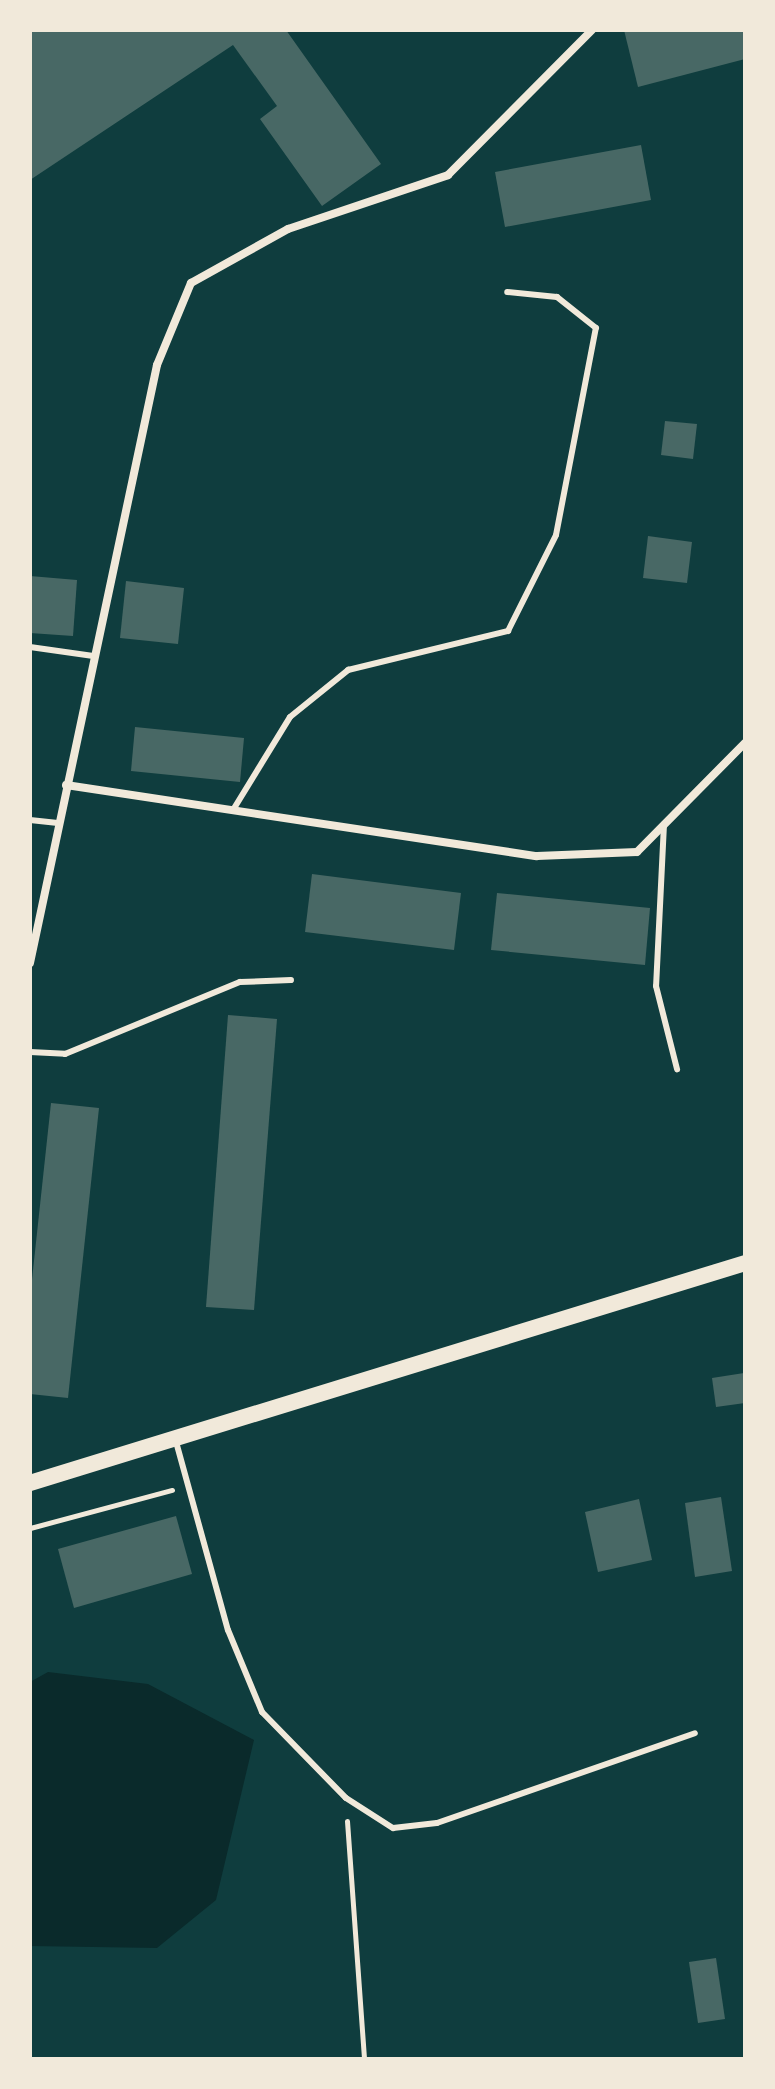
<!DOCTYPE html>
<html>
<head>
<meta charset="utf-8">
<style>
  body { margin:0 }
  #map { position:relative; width:775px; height:2089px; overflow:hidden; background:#0f3d3e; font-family:"Open Sans",sans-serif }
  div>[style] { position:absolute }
  .water>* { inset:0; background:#0a2a2b }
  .building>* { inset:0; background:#486865 }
  .path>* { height:5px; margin:-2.5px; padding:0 2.5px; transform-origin:2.5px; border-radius:2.5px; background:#f1e9da }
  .service>* { height:6px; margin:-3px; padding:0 3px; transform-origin:3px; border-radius:3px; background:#f1e9da }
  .minor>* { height:8px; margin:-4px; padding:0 4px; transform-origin:4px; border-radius:4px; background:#f1e9da }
  .secondary>* { height:16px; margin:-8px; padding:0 8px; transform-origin:8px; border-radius:8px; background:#f1e9da }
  span { translate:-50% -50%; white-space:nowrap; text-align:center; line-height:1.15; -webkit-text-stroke:8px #f1e9da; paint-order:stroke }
  .frame { position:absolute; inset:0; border:32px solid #f1e9da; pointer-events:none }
</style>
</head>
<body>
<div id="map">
  <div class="water">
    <i style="clip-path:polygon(48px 1672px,148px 1684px,254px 1740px,216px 1900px,157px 1948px,30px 1946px,30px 1682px)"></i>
  </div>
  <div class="building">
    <i style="clip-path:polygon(30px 30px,286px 30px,381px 164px,322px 206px,260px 119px,277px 106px,233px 45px,30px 180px)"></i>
    <i style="clip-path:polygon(624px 30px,745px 30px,745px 59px,638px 87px)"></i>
    <i style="clip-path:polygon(641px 145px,651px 200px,505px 227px,495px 172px)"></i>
    <i style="clip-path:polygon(665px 421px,697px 424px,693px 459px,661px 455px)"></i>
    <i style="clip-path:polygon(648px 536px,692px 542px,687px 583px,643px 578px)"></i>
    <i style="clip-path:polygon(30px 576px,77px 580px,73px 636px,30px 633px)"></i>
    <i style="clip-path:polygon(126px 581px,184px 588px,178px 644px,120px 638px)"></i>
    <i style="clip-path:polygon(135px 727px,244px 738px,240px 782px,131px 771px)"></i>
    <i style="clip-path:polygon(312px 874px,461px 893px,454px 950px,305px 932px)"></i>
    <i style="clip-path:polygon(497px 893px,650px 908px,645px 965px,491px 950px)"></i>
    <i style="clip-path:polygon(228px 1015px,277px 1019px,254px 1310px,206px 1307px)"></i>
    <i style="clip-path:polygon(51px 1103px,99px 1108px,68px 1398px,30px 1394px,30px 1298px)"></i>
    <i style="clip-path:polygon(744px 1373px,745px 1403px,716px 1407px,712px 1378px)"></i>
    <i style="clip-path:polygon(721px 1497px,732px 1571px,695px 1577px,685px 1503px)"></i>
    <i style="clip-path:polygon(639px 1499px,652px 1560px,598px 1572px,585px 1512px)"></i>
    <i style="clip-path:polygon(176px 1516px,192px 1574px,74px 1608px,58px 1549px)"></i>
    <i style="clip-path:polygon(716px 1958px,725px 2019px,698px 2023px,689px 1962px)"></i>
  </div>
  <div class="path">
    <i style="left:30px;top:1528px;width:147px;rotate:-15deg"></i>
    <i style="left:347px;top:1821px;width:239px;rotate:85.9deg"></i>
  </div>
  <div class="service">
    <i style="left:30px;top:647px;width:64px;rotate:8.1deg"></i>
    <i style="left:233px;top:810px;width:109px;rotate:-58.5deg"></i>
    <i style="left:290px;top:717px;width:75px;rotate:-39deg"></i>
    <i style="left:348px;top:670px;width:165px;rotate:-13.7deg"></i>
    <i style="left:508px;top:631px;width:107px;rotate:-63.4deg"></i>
    <i style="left:556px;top:535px;width:211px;rotate:-79.1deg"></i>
    <i style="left:596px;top:328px;width:50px;rotate:-141.5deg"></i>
    <i style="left:557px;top:297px;width:50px;rotate:-174.3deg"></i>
    <i style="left:30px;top:820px;width:28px;rotate:6deg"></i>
    <i style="left:664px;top:824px;width:162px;rotate:92.8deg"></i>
    <i style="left:656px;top:986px;width:86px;rotate:75.8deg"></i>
    <i style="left:30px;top:1052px;width:35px;rotate:3deg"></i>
    <i style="left:65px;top:1054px;width:189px;rotate:-22.4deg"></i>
    <i style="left:240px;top:982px;width:51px;rotate:-2.2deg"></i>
    <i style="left:175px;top:1438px;width:199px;rotate:74.6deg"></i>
    <i style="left:228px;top:1630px;width:89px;rotate:67.5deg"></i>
    <i style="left:262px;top:1712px;width:120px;rotate:45.7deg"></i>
    <i style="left:346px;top:1798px;width:56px;rotate:32.6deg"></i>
    <i style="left:393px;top:1828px;width:44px;rotate:-6.5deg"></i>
    <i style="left:437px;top:1823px;width:273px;rotate:-19.2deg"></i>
  </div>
  <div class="minor">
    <i style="left:66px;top:785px;width:476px;rotate:8.6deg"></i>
    <i style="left:537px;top:856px;width:100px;rotate:-2.3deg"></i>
    <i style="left:637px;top:852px;width:153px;rotate:-45.3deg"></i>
    <i style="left:30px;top:963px;width:611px;rotate:-78.01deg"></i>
    <i style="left:157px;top:365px;width:89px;rotate:-67.5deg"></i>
    <i style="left:191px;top:283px;width:111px;rotate:-29.1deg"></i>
    <i style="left:288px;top:229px;width:169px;rotate:-18.6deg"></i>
    <i style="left:448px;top:175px;width:204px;rotate:-45.2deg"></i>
  </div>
  <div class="secondary">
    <i style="left:30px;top:1483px;width:748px;rotate:-17.1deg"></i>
  </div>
  <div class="frame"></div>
</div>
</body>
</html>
